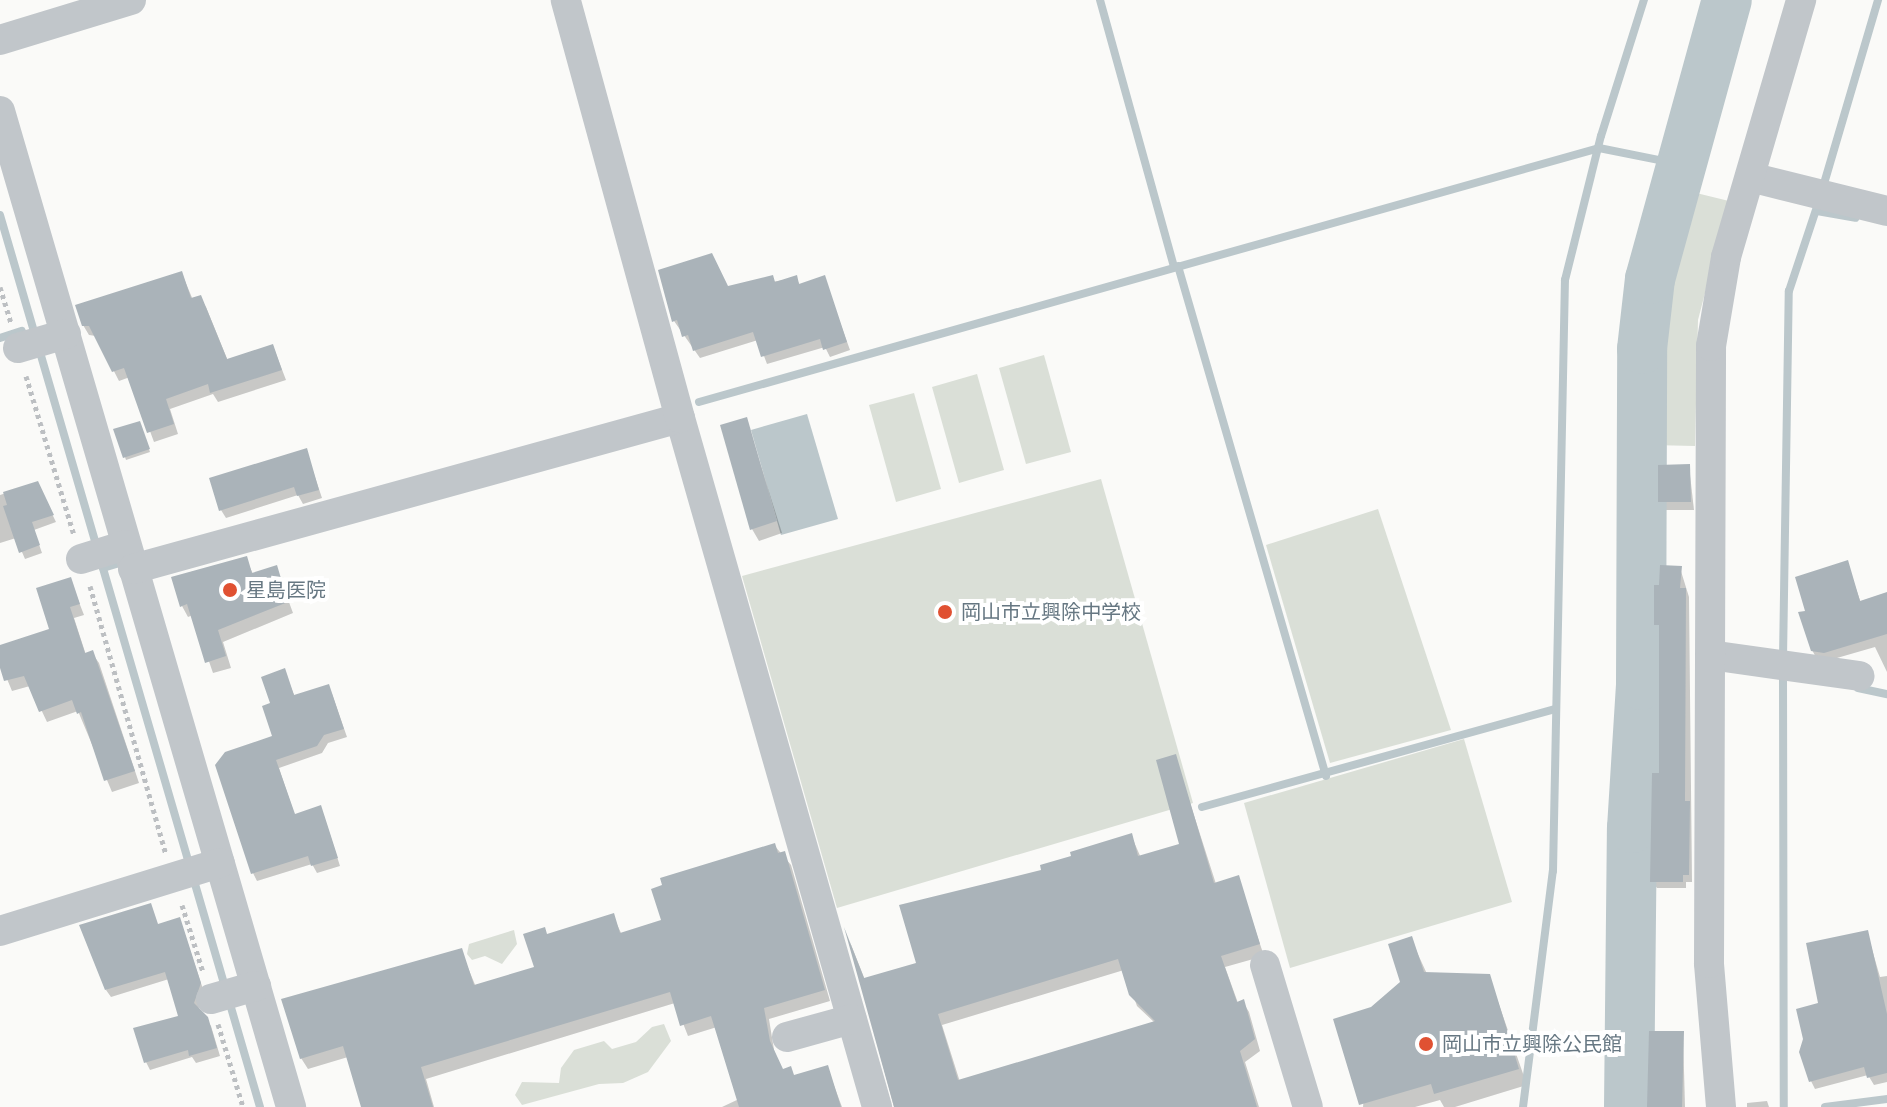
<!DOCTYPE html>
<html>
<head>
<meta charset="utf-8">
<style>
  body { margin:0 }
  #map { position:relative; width:1887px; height:1107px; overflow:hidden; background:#fafaf8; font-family:"Nunito Sans","Noto Sans JP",sans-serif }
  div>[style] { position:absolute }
  .green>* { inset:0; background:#dadfd7 }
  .water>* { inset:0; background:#bbc7cb }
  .shadow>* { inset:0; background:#0003 }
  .stream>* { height:8px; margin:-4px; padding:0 4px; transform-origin:4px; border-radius:4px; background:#bbc7cb }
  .river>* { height:50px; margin:-25px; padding:0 25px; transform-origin:25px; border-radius:25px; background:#bbc7cb }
  .building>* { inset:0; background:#aab3b9 }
  .path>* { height:5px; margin-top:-2.5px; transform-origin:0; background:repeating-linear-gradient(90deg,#bcbfc2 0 4px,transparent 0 8px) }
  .minor>* { height:30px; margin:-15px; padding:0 15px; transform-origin:15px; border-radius:15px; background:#c1c6ca }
  .dots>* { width:22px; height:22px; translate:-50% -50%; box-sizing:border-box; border:4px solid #fff; border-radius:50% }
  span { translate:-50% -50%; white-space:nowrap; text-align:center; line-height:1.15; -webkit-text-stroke:8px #fff; paint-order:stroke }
  .poi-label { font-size:20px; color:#667782 }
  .left { translate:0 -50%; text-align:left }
</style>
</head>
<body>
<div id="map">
  <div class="green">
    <i style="clip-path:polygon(1684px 190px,1729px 201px,1698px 320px,1695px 446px,1651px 445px,1654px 333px)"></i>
    <i style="clip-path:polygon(1044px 355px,1071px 452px,1026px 464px,999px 368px)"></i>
    <i style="clip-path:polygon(977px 374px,1004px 470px,959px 483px,932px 387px)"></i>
    <i style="clip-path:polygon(914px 393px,941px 489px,896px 502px,869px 405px)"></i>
    <i style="clip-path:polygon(1101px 479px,1193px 803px,837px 908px,742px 576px)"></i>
    <i style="clip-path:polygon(1378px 509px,1451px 730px,1330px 763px,1266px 545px)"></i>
    <i style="clip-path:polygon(1464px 739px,1512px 902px,1290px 968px,1244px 803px)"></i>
    <i style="clip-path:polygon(514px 930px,517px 944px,502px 964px,485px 956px,472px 960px,467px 954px,469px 944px)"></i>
    <i style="clip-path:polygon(664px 1024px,671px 1041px,648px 1072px,623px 1083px,599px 1084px,522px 1105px,515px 1095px,522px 1082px,559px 1083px,561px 1068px,574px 1050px,604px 1041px,612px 1049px,636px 1042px,652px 1027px)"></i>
  </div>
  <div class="water">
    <i style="clip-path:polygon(807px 414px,838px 519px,781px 535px,751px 430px)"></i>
  </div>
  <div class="shadow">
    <i style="clip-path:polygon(182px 274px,193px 300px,200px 298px,206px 307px,228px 361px,273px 346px,286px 380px,218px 402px,213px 394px,170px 409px,178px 434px,154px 442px,130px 377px,119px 381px,96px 336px,89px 335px,83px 325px)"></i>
    <i style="clip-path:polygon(796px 278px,800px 285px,824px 278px,850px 350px,830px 357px,825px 347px,767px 364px,758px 340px,700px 358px,674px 321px,728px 289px)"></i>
    <i style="clip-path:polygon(746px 419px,782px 533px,759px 541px,752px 529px)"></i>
    <i style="clip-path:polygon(141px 426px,150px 452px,126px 460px,125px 457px)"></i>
    <i style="clip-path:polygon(306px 450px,322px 498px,303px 504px,298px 495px,226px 518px,221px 510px)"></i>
    <i style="clip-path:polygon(1689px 466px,1694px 510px,1665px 510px,1660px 502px)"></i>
    <i style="clip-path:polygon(37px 483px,56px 522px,34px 530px,42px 553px,25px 559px,16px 538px,0 543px,0 495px)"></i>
    <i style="clip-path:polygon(246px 559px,253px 574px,276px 567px,293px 613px,223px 642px,231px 668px,213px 673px,193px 615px,188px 617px,182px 606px)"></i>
    <i style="clip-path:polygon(1847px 563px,1861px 603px,1887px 594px,1887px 672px,1875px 647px,1830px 660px,1817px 659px,1812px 650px,1808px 612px)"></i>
    <i style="clip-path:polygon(1680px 568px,1689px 597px,1692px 882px,1686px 882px,1686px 888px,1657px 888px,1652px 881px,1661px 775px,1656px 624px,1661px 587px)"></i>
    <i style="clip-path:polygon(70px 579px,84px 615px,74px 618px,86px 655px,92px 653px,99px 663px,139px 783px,112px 792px,78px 711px,47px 722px,30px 686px,12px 691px,0 662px,0 648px,51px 631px)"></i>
    <i style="clip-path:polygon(284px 671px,295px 697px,332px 694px,347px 737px,328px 743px,322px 753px,279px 768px,295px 816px,324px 816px,340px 866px,317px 873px,312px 864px,257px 881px,253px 873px,275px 737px,272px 705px)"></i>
    <i style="clip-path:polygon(evenodd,1175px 756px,1216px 884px,1238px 878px,1264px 956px,1225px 967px,1238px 1003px,1243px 1002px,1249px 1012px,1260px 1051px,1245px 1062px,1259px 1107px,894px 1107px,850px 942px,865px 980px,919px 964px,1044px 872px,1131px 835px,1141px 858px,1182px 845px,1175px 756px,1124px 970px,1137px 1006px,1155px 1023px,960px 1082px,942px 1025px,1124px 970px)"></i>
    <i style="clip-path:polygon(774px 845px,791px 865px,830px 1001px,769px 1019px,775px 1056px,782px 1071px,795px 1077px,827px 1067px,842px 1107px,722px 1107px,739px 1099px,717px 1027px,688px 1036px,675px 1003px,426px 1079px,434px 1107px,363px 1107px,348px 1057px,308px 1069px,301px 1058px,461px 951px,476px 987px,537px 969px,548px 936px,613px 916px,622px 935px,664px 922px)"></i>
    <i style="clip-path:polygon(180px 920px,204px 992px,198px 1010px,211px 1026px,220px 1056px,196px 1063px,192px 1057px,150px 1070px,146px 1062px,180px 1017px,169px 979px,111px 997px,106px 990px,158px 926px)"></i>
    <i style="clip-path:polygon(1867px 932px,1880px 977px,1887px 976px,1887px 1082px,1874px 1085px,1868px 1075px,1815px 1089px,1811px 1081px,1821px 1005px)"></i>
    <i style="clip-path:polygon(1411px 939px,1427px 974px,1489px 976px,1527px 1085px,1455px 1107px,1444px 1107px,1440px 1100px,1415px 1107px,1363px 1107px,1372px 1009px,1402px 983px)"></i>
    <i style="clip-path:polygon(1683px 1033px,1685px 1107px,1647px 1107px)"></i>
    <i style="clip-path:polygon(1767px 1101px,1769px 1107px,1747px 1107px,1747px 1103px)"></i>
  </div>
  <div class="stream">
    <i style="left:1100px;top:0;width:276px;rotate:74.5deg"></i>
    <i style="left:1823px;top:187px;width:195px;rotate:-73.6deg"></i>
    <i style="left:1817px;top:211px;width:39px;rotate:10deg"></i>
    <i style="left:0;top:215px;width:929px;rotate:73.75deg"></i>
    <i style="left:1178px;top:266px;width:531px;rotate:73.82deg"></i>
    <i style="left:0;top:338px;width:23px;rotate:-18deg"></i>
    <i style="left:699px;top:402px;width:935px;rotate:-15.76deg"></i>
    <i style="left:1599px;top:148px;width:82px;rotate:11.3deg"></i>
    <i style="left:103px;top:568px;width:14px;rotate:-17deg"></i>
    <i style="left:1783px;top:658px;width:367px;rotate:-89.1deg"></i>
    <i style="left:1789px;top:291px;width:95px;rotate:-71.6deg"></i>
    <i style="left:1783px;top:672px;width:435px;rotate:89.9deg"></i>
    <i style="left:1858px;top:688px;width:30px;rotate:12deg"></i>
    <i style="left:1202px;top:807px;width:367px;rotate:-15.5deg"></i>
    <i style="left:1523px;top:1107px;width:238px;rotate:-82.8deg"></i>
    <i style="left:1553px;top:871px;width:591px;rotate:-88.84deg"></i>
    <i style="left:1565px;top:280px;width:148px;rotate:-76deg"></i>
    <i style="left:1601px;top:136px;width:143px;rotate:-72.5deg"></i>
    <i style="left:1825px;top:1107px;width:63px;rotate:-7.4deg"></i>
  </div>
  <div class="river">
    <i style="left:1629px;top:1107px;width:279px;rotate:-89.4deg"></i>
    <i style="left:1632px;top:828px;width:143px;rotate:-86.4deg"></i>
    <i style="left:1641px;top:685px;width:336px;rotate:-89.8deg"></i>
    <i style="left:1642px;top:349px;width:70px;rotate:-83.5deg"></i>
    <i style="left:1650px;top:279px;width:289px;rotate:-74.6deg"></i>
  </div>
  <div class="building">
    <i style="clip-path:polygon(712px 253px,728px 286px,773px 275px,775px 282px,797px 275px,799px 284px,825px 275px,847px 342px,823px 350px,820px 339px,761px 357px,753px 332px,693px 351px,688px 335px,682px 337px,677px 320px,672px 322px,658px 270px)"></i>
    <i style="clip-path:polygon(182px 271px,191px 298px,201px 295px,227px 359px,273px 344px,282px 370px,210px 393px,208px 384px,166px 399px,174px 424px,147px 433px,124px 368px,112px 372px,89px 326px,82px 326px,75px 305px)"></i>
    <i style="clip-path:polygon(747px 417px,777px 521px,750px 530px,720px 425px)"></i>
    <i style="clip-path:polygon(140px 421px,150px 449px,123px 458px,113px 429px)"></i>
    <i style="clip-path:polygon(307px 448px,319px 490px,297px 496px,294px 487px,219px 511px,209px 478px)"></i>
    <i style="clip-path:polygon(1690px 464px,1691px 502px,1658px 502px,1658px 465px)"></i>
    <i style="clip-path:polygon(38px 481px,54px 515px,32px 522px,40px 545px,19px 553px,3px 506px,7px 505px,3px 492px)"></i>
    <i style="clip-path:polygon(247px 556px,252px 573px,277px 565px,288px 602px,218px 630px,226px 656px,205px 663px,187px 604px,180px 607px,171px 577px)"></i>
    <i style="clip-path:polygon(1848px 560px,1860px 601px,1887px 592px,1887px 634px,1824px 653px,1811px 651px,1798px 612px,1805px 611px,1795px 577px)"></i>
    <i style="clip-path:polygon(1660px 565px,1682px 566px,1680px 588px,1686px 588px,1685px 801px,1690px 801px,1689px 875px,1683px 875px,1683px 882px,1650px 882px,1652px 773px,1659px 773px,1659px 625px,1654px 625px,1654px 585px,1659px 585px)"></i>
    <i style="clip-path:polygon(71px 577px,80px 604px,70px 607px,85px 653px,93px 650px,135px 771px,104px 781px,81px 712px,77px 714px,72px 700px,39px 712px,24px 676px,4px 681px,0 668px,0 645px,49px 629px,36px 588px)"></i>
    <i style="clip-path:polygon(285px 668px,294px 695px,329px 684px,344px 729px,324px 735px,317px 746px,276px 760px,295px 814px,321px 805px,338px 858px,311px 866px,308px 856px,251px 874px,215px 765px,225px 752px,272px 736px,262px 706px,270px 703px,261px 677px)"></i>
    <i style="clip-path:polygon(evenodd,1176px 754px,1214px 883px,1239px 875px,1260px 944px,1221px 956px,1237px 1002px,1244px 999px,1255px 1039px,1240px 1051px,1257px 1107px,894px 1107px,844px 927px,864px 978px,916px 963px,899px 905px,1041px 870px,1040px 865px,1071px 856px,1070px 852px,1132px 833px,1138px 856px,1179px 844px,1156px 760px,1176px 754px,1118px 959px,1129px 995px,1155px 1021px,958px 1080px,938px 1014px,1118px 959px)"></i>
    <i style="clip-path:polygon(775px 843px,778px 853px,785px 851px,825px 990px,764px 1008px,770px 1041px,783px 1069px,791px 1066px,794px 1075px,828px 1065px,841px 1107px,739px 1107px,711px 1016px,680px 1026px,670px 992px,421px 1067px,433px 1107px,361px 1107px,343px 1046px,300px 1059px,281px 999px,462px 948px,474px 985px,534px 967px,523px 934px,545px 927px,547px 934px,614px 913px,620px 933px,661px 920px,651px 889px,662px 885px,660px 878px)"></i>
    <i style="clip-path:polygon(151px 903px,158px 924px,180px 917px,201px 983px,194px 1003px,208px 1017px,217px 1048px,189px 1056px,188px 1050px,144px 1063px,133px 1028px,178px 1016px,165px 972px,105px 990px,79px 925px)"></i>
    <i style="clip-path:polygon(1868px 930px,1887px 1014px,1887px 1073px,1867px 1078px,1864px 1067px,1809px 1082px,1799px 1052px,1803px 1039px,1796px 1009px,1818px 1003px,1806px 943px)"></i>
    <i style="clip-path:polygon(1412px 936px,1424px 972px,1490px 974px,1519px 1069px,1434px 1094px,1431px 1084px,1359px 1105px,1333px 1019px,1371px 1007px,1400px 982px,1388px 944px)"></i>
    <i style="clip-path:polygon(1649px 1031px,1684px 1031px,1682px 1107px,1647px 1107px)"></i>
  </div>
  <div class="path">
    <i style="left:0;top:287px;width:39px;rotate:73deg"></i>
    <i style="left:26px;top:376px;width:166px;rotate:73.2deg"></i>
    <i style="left:90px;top:586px;width:279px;rotate:74.2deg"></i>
    <i style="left:182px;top:905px;width:70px;rotate:72.6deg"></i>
    <i style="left:218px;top:1024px;width:87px;rotate:73.2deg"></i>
  </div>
  <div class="minor">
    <i style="left:0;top:40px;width:137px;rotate:-17deg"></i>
    <i style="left:0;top:111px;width:1038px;rotate:73.71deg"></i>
    <i style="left:1750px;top:177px;width:141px;rotate:13.9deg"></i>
    <i style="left:18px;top:348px;width:50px;rotate:-16.3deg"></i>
    <i style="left:680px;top:418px;width:717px;rotate:74.04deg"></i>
    <i style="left:81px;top:559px;width:47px;rotate:-17.3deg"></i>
    <i style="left:133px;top:569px;width:567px;rotate:-15.43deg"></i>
    <i style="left:680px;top:418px;width:433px;rotate:-105.3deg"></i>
    <i style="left:1710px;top:655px;width:151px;rotate:8deg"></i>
    <i style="left:0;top:931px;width:230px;rotate:-17.2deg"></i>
    <i style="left:1265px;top:965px;width:148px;rotate:73.2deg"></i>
    <i style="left:211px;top:999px;width:47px;rotate:-16.1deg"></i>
    <i style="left:787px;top:1037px;width:67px;rotate:-15.5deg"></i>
    <i style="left:1721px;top:1107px;width:144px;rotate:-94.8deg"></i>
    <i style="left:1709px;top:963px;width:617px;rotate:-89.81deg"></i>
    <i style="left:1711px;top:346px;width:90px;rotate:-80.4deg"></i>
    <i style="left:1726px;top:257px;width:268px;rotate:-73.7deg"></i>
  </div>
  <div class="dots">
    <i style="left:230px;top:590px;background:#e05132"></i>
    <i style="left:945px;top:612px;background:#e05132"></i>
    <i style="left:1426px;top:1044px;background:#e05132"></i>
  </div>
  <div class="poi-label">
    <span class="left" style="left:246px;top:590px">星島医院</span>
    <span class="left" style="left:961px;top:612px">岡山市立興除中学校</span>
    <span class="left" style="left:1442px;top:1044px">岡山市立興除公民館</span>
  </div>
</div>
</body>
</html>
